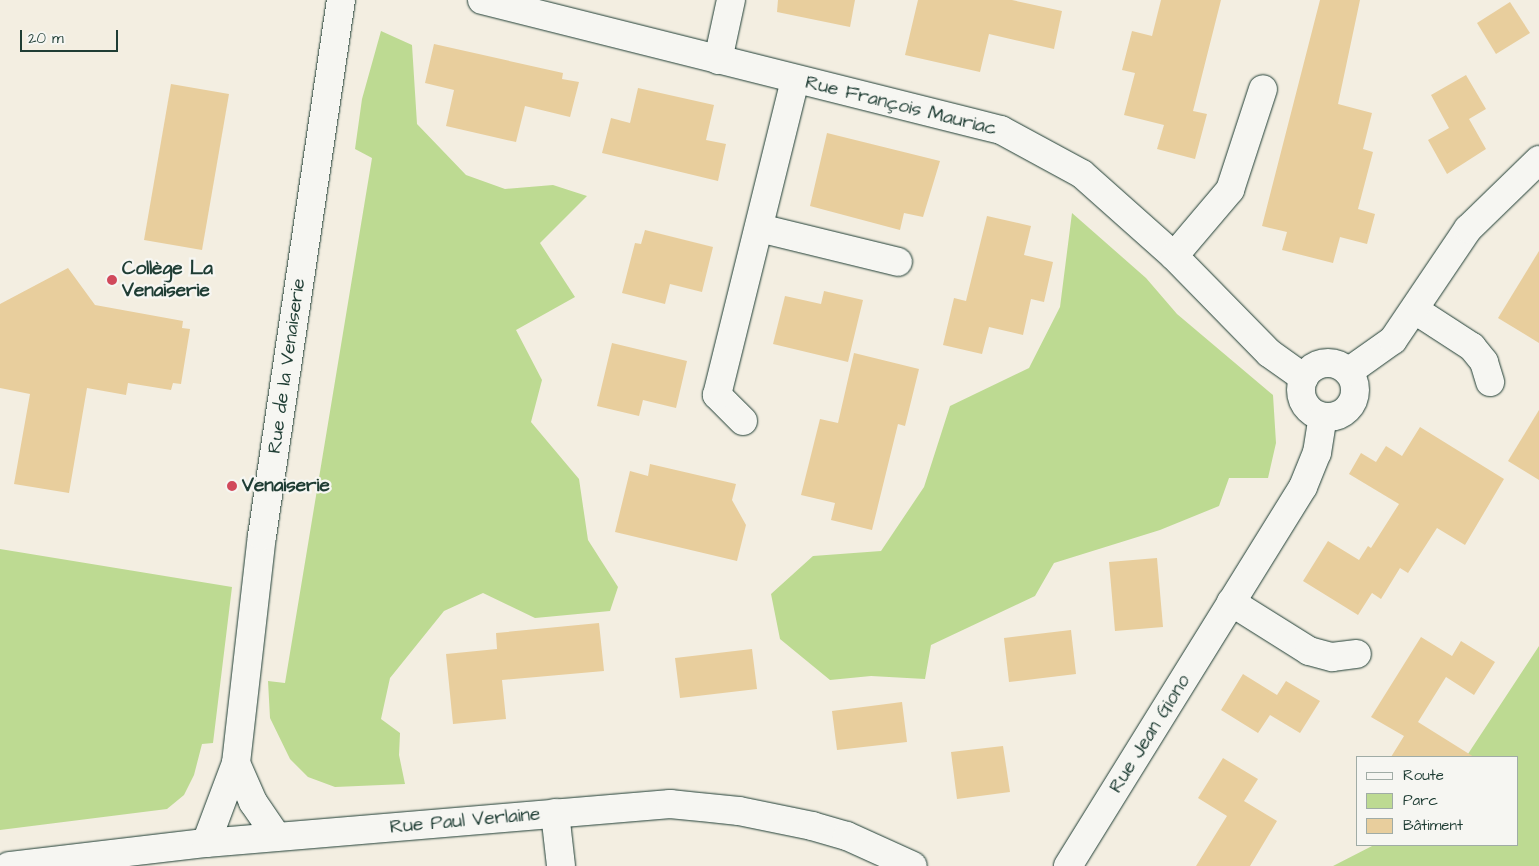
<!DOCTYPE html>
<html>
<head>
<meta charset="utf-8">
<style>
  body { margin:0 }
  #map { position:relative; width:1539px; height:866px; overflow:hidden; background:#f3eee1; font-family:"Architects Daughter",sans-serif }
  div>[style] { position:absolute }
  .green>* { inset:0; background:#bdda92 }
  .building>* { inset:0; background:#e8ce9d }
  .roads { filter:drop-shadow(0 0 1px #1f3d34) drop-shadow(0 0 1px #1f3d34) }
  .minor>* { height:28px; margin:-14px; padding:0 14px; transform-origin:14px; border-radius:14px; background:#f6f6f2 }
  .minor>.ring { margin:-14px; padding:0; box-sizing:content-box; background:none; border:28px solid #f6f6f2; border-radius:50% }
  .dots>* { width:14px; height:14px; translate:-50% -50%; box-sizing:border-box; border:2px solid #f6f6f2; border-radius:50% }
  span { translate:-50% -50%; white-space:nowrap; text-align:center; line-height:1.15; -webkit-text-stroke:4.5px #f6f6f2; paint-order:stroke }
  .street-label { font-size:19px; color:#1f3d34 }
  .poi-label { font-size:19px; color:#1f3d34; font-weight:700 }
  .left { translate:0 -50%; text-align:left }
  .legend { position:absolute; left:1356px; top:756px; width:162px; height:90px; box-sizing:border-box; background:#f6f6f2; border:1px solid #a0aca6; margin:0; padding:6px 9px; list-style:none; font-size:15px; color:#1f3d34 }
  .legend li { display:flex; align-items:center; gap:10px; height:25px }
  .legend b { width:25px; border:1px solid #a0aca6 }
  .scale { position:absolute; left:20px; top:30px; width:98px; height:22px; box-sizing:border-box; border:2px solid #1f3d34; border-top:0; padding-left:6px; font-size:15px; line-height:18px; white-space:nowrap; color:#1f3d34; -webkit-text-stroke:4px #f6f6f2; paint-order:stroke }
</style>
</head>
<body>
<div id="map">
  <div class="green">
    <i style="clip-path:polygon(381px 31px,412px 45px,417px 124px,466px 175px,505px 189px,553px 185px,587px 196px,540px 243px,575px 297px,516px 330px,542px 380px,531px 422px,579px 479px,588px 540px,618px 587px,610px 611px,535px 618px,483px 593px,444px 611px,390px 678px,381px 719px,400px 733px,399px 755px,405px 784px,335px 787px,308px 777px,290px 759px,270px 718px,268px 681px,285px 683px,372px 158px,355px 149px,362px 99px)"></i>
    <i style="clip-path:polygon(1072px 213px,1146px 278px,1177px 314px,1273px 395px,1276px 443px,1268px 478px,1229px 478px,1219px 506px,1160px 530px,1054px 563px,1035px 596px,931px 645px,925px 679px,871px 676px,830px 680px,780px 639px,771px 594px,813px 556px,881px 551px,924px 487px,950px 406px,1029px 368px,1060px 307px)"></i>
    <i style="clip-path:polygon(0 549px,232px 587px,213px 743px,202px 744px,194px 775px,184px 795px,167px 809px,0 830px)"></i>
    <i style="clip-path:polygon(1539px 646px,1539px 866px,1333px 866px,1374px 845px,1518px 845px,1518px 757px,1466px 757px)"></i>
  </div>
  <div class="building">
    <i style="clip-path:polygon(778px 0,855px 0,850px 27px,777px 12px)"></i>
    <i style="clip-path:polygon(918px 0,1012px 0,1062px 11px,1054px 49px,989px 34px,980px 72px,905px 55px)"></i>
    <i style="clip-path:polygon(1161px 0,1221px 0,1193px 111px,1207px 114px,1195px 159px,1157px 149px,1164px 125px,1124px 115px,1135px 73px,1122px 70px,1132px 31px,1152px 36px)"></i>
    <i style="clip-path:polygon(1320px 0,1360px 0,1338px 104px,1372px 113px,1363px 149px,1373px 152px,1358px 209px,1375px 214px,1367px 244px,1340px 237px,1333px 263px,1282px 250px,1287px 232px,1262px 226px)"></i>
    <i style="clip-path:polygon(1510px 2px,1530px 33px,1496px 54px,1477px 23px)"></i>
    <i style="clip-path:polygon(434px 44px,563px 73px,562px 79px,579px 82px,570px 117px,525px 106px,516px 142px,446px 126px,454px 90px,425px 83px)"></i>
    <i style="clip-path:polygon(1466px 75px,1486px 109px,1469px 119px,1486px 149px,1447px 174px,1428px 140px,1449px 128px,1431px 95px)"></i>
    <i style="clip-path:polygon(171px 84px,229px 94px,202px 250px,144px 240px)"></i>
    <i style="clip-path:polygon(638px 88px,714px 105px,706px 140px,726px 144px,718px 181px,602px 153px,611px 118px,630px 123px)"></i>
    <i style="clip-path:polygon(827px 133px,940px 161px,923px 217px,904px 213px,900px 230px,810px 206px)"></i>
    <i style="clip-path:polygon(987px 216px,1031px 226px,1024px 255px,1053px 262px,1044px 302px,1031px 299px,1023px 335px,989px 327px,982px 354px,943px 345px,954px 298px,966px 301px)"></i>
    <i style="clip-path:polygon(645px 230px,713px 247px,702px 292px,670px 284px,665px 304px,622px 293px,635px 243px,641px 244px)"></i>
    <i style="clip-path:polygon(1539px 251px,1539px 343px,1498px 318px)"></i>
    <i style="clip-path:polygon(68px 268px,95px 305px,183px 321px,182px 328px,190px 329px,181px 384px,173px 383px,171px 390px,128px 383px,126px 395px,87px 388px,69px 493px,14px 484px,30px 394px,0 388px,0 304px)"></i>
    <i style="clip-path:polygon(824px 291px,863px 300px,848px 362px,773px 344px,785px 296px,821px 304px)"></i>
    <i style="clip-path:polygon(612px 343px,687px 361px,676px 408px,643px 400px,639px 416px,597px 406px)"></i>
    <i style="clip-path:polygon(854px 353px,919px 369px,905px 426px,898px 424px,872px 530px,831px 520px,835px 503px,801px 495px,820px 419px,838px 423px)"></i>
    <i style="clip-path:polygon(1539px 410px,1539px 480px,1508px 461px)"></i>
    <i style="clip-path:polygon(1420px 427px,1504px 479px,1465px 545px,1437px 528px,1408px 573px,1400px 568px,1381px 599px,1372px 593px,1358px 615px,1303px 581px,1328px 541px,1359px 560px,1368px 546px,1371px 548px,1399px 504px,1349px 474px,1361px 453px,1376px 462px,1386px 446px,1402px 456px)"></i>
    <i style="clip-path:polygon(650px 464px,736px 484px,732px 500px,746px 525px,737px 561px,615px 532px,630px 471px,648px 476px)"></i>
    <i style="clip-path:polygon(1157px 558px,1163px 627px,1115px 631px,1109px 562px)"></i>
    <i style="clip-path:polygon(599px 623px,604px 671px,502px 680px,506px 719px,453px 724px,446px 654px,497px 649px,496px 633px)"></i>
    <i style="clip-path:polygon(1071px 630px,1076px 674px,1009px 682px,1004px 638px)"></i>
    <i style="clip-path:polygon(1421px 637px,1452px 656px,1461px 641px,1495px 662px,1474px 695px,1446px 677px,1418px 722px,1474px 757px,1391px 757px,1404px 736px,1371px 717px)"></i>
    <i style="clip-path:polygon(752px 649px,757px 689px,680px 698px,675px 658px)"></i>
    <i style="clip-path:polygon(1243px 674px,1277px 695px,1286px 681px,1320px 701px,1300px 733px,1270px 715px,1258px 733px,1221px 710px)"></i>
    <i style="clip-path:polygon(902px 702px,907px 742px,837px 750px,832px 711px)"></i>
    <i style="clip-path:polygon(1003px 746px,1010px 792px,957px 799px,951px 752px)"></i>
    <i style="clip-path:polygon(1223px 758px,1258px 779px,1244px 801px,1277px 821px,1250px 866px,1196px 866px,1227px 816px,1198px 798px)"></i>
  </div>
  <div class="roads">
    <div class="minor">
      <i style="left:482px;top:0;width:535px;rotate:14.06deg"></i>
      <i style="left:1001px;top:130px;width:92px;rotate:28.5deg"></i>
      <i style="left:1082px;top:174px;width:123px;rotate:41.7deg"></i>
      <i style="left:1174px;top:256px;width:136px;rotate:45.6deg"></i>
      <i style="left:1269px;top:353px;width:43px;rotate:35.5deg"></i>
      <i style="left:718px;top:60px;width:61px;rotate:-77.8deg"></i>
      <i style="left:759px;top:228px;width:143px;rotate:13.7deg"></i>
      <i style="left:1174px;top:256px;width:87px;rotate:-49.7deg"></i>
      <i style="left:1230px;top:190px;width:106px;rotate:-71.9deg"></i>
      <i style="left:1415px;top:310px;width:68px;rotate:33deg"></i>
      <i style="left:1472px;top:347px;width:19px;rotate:51deg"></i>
      <i style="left:1484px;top:362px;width:21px;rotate:73deg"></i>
      <i class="ring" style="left:1301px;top:363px;width:26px;height:26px"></i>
      <i style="left:1348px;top:372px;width:55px;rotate:-35.4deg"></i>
      <i style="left:1393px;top:340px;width:134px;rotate:-56deg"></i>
      <i style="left:1468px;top:229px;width:99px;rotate:-44.2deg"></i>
      <i style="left:743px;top:421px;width:37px;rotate:-135deg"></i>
      <i style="left:717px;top:395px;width:325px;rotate:-76.1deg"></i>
      <i style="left:1231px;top:602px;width:92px;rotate:32.1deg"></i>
      <i style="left:1309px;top:651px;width:24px;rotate:15deg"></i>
      <i style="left:1332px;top:657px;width:25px;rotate:-7deg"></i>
      <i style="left:236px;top:763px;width:43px;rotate:66.4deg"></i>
      <i style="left:253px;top:802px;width:42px;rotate:55.6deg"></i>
      <i style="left:555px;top:813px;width:53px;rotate:83.5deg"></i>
      <i style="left:206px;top:843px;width:85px;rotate:-69.4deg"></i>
      <i style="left:236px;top:763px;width:228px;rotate:-83.5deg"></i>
      <i style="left:262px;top:536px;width:542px;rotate:-81.62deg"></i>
      <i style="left:9px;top:866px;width:198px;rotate:-6.7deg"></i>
      <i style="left:206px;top:843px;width:466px;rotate:-4.8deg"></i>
      <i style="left:670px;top:804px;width:69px;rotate:5.8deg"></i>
      <i style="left:739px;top:811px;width:75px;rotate:11.6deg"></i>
      <i style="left:812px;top:826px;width:36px;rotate:16deg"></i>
      <i style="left:847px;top:836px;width:72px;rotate:24.4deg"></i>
      <i style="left:1068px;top:866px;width:446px;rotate:-58.2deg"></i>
      <i style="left:1303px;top:487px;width:37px;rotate:-68deg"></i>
      <i style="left:1317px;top:453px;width:36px;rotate:-81deg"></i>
    </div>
  </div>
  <div class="dots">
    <i style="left:112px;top:280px;background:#d1495b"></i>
    <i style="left:232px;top:486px;background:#d1495b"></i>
  </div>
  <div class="street-label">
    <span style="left:901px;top:106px;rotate:14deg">Rue François Mauriac</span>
    <span style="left:287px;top:366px;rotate:-82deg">Rue de la Venaiserie</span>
    <span style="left:1150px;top:734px;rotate:-58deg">Rue Jean Giono</span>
    <span style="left:465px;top:821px;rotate:-5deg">Rue Paul Verlaine</span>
  </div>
  <div class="poi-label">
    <span class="left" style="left:122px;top:280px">Collège La<br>Venaiserie</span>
    <span class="left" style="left:242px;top:486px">Venaiserie</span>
  </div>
  <ul class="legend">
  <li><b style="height:6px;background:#f6f6f2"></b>Route</li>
  <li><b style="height:14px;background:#bdda92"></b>Parc</li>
  <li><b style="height:14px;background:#e8ce9d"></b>Bâtiment</li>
  </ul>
  <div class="scale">20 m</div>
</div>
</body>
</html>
